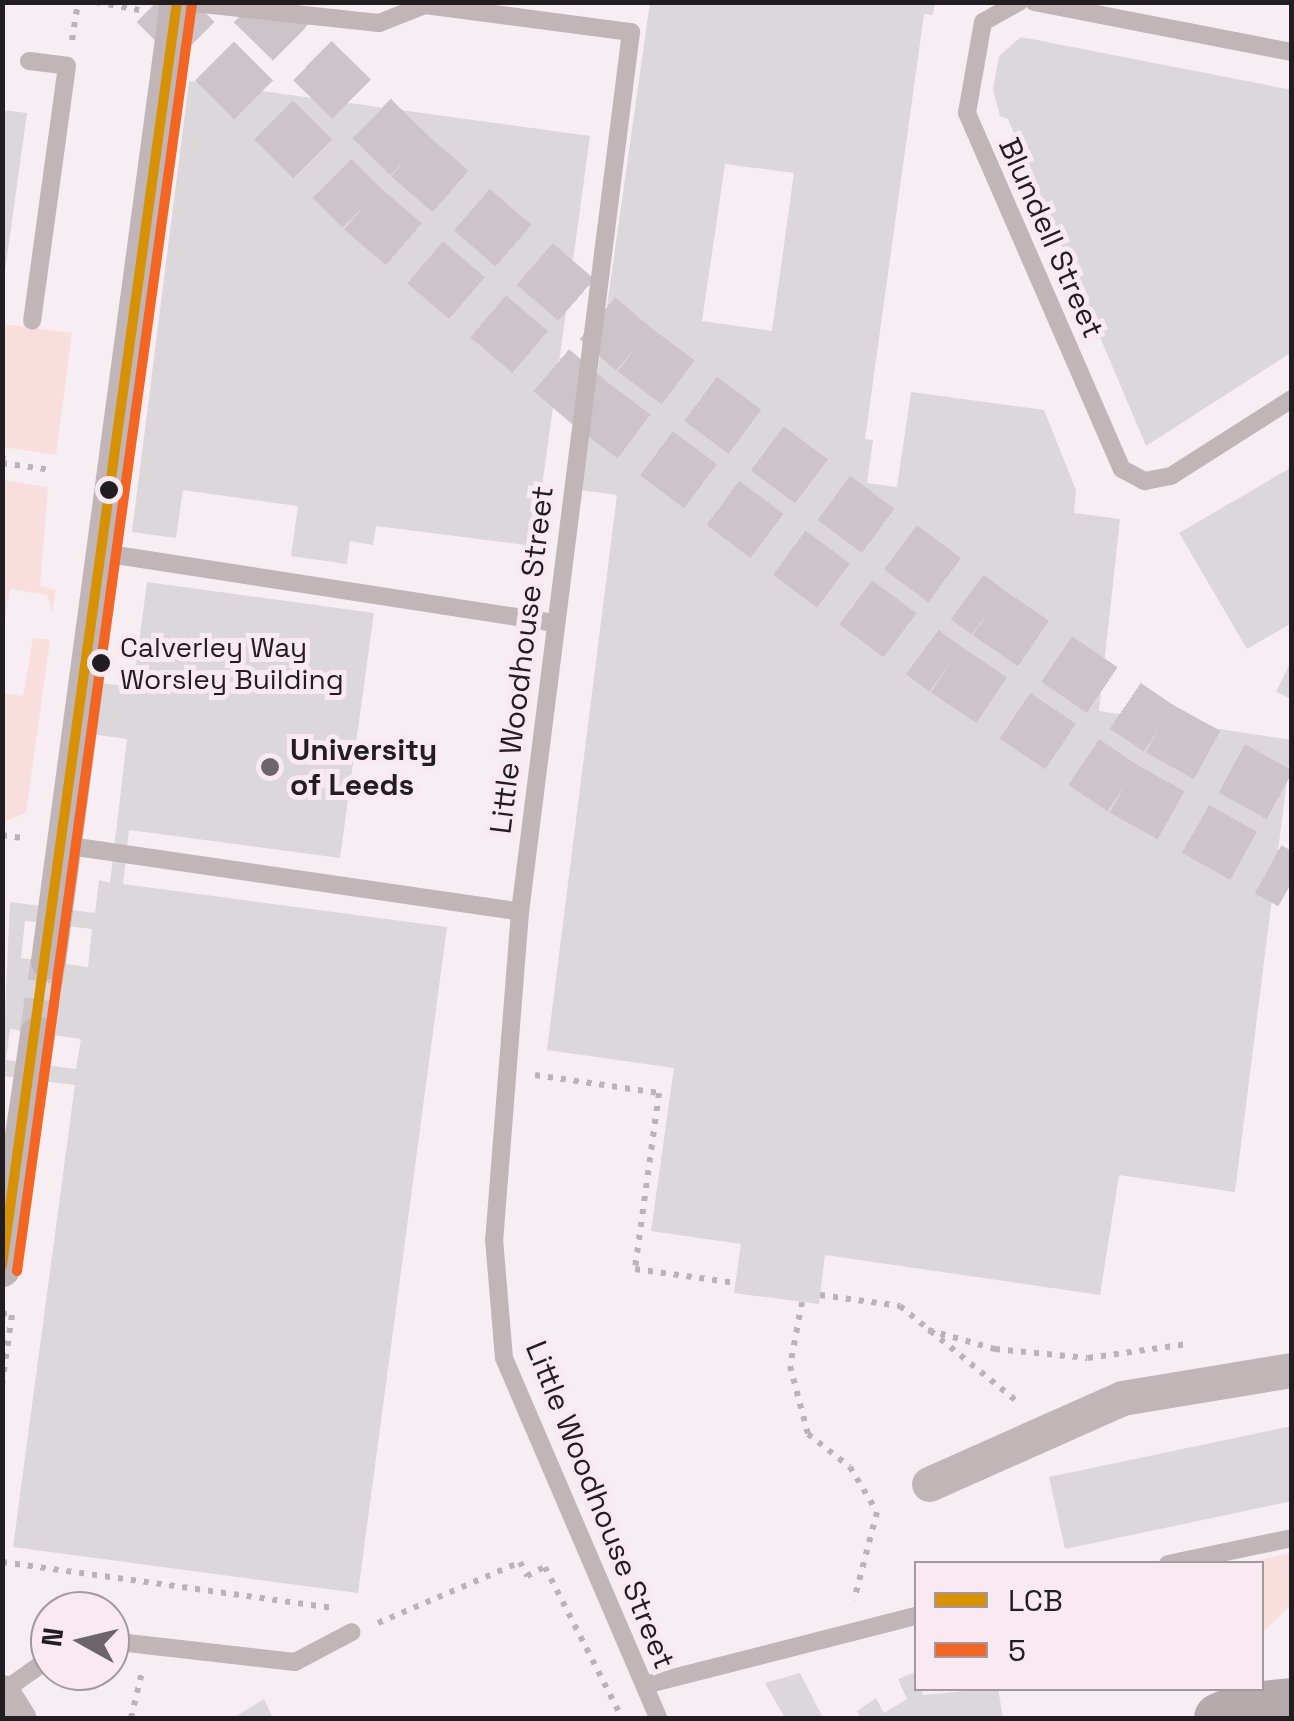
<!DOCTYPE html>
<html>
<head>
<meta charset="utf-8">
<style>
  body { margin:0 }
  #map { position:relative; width:1294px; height:1721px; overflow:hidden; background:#f6eef2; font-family:"Space Grotesk",sans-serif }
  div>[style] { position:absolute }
  .green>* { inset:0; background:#f8dfdd }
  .building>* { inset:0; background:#dcd7db }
  .street-tunnel>* { height:35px; margin-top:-17.5px; transform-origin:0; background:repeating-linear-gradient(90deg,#ccc4c8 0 35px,transparent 0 53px) }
  .highway-tunnel>* { height:55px; margin-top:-27.5px; transform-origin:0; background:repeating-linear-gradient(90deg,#ccc4c8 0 55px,transparent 0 83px) }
  .path>* { height:6px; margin-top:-3px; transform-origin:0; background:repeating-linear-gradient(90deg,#bbb3b6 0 5px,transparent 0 13px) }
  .lane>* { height:18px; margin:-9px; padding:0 9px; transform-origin:9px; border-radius:9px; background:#c0b5b7 }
  .street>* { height:35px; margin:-17.5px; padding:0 17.5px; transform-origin:17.5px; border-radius:17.5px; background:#c0b5b7 }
  .secondary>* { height:50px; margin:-25px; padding:0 25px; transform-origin:25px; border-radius:25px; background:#b6aaac }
  .bus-1>* { height:10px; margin:-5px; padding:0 5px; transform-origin:5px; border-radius:5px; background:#d79105 }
  .bus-2>* { height:10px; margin:-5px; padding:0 5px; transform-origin:5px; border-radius:5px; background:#f26522 }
  .dots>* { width:28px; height:28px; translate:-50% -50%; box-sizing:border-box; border:5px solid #f9eaf2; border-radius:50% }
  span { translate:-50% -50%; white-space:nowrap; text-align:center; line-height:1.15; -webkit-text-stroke:10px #f9eaf2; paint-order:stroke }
  .bus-label { font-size:28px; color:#221d20 }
  .left { translate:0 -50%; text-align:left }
  .street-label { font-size:30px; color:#221d20 }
  .poi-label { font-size:30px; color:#221d20; font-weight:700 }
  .frame { position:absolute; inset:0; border:5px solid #221d20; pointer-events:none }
  .legend { position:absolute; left:914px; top:1561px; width:350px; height:130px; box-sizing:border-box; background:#f9eaf2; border:2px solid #a3989e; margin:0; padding:12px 18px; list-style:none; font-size:30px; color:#221d20 }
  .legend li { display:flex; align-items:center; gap:20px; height:50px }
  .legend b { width:50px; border:2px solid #a3989e }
  .north { position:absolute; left:30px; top:1591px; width:100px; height:100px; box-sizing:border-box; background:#f9eaf2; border:2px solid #a3989e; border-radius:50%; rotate:278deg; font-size:28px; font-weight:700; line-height:40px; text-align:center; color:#221d20 }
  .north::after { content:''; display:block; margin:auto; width:35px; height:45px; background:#6c666a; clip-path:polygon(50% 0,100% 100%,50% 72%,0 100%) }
</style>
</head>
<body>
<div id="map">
  <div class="green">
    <i style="clip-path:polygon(3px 324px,72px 333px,56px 455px,3px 447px)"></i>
    <i style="clip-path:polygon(3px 480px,48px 487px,40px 586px,56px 590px,52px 613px,47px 595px,10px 589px,3px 630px)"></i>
    <i style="clip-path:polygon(33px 638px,50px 640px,26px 813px,3px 822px,3px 693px,23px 696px)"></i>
    <i style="clip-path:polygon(1291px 1553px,1291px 1605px,1262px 1633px,1262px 1564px,1246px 1563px)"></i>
  </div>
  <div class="building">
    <i style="clip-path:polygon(evenodd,650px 2px,935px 2px,933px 15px,924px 14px,865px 439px,873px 440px,867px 483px,897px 487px,911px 392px,1044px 410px,1076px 490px,1074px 513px,1120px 519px,1099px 711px,1292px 740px,1235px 1192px,1119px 1175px,1100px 1295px,825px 1255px,819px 1304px,734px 1293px,741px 1244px,651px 1231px,674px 1068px,547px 1050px,617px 495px,581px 490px,650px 2px,725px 164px,794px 173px,772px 331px,702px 321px,725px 164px)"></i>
    <i style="clip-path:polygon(1021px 37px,1292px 90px,1292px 352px,1146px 446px,1008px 119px,1000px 116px,993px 90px,999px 56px)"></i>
    <i style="clip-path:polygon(189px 81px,590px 136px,534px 546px,376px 526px,373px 545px,350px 541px,347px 564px,291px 556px,298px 506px,183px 490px,176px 538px,132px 532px)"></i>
    <i style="clip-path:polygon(2px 110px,27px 113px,5px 271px,2px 271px)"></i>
    <i style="clip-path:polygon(1292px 467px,1292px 623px,1247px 649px,1179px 533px)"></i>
    <i style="clip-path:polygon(evenodd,147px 582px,374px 613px,340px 858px,129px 830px,123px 884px,447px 927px,358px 1593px,13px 1547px,75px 1085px,2px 1076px,10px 902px,95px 913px,99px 880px,110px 883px,127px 739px,91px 734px,98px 683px,133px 687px,147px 582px,25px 921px,92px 929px,88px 967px,21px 958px,25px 921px,147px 582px,10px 1029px,81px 1039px,76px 1069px,6px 1060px,10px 1029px)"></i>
    <i style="clip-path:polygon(1292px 659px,1292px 699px,1276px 692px)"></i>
    <i style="clip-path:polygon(1292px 1426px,1292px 1501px,1065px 1549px,1049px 1477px)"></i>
    <i style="clip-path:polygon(915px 1672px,923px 1695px,998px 1688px,1003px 1718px,861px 1718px,857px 1711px,876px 1698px,884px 1713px,907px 1699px,898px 1679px)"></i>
    <i style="clip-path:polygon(800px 1673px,823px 1718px,785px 1718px,765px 1683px)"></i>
    <i style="clip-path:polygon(264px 1699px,273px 1718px,233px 1718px)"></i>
  </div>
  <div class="street-tunnel">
    <i style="left:37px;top:1034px;width:74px;rotate:-81.4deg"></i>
  </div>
  <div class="highway-tunnel">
    <i style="left:156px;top:2px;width:291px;rotate:45deg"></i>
    <i style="left:362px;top:208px;width:300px;rotate:40.5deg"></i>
    <i style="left:590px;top:403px;width:444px;rotate:36.8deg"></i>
    <i style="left:946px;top:669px;width:213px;rotate:33.9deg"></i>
    <i style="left:1123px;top:788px;width:193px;rotate:29.1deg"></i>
    <i style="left:253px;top:2px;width:219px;rotate:44.4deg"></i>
    <i style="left:409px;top:155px;width:297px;rotate:40.8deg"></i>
    <i style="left:634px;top:349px;width:441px;rotate:36.6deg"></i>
    <i style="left:988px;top:612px;width:207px;rotate:34.2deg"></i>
    <i style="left:1159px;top:728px;width:152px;rotate:28.8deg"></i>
  </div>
  <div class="path">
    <i style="left:96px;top:2px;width:44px;rotate:10.5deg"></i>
    <i style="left:72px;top:40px;width:38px;rotate:-81deg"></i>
    <i style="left:2px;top:461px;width:13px;rotate:-81deg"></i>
    <i style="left:2px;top:463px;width:49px;rotate:8.1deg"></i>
    <i style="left:2px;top:835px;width:24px;rotate:9deg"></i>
    <i style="left:535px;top:1075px;width:125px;rotate:8.3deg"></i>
    <i style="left:659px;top:1093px;width:178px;rotate:97.8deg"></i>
    <i style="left:635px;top:1269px;width:102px;rotate:7.9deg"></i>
    <i style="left:820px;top:1295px;width:81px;rotate:7.8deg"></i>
    <i style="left:900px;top:1306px;width:154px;rotate:39.2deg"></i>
    <i style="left:802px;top:1302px;width:65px;rotate:100.6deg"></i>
    <i style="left:790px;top:1366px;width:70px;rotate:75.2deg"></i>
    <i style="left:808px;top:1434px;width:53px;rotate:38.2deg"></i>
    <i style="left:850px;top:1467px;width:52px;rotate:59deg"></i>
    <i style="left:877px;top:1512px;width:91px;rotate:104.6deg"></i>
    <i style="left:2px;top:1313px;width:10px;rotate:11deg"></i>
    <i style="left:12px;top:1315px;width:70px;rotate:98.2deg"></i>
    <i style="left:928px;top:1330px;width:70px;rotate:15.8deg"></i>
    <i style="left:995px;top:1349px;width:93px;rotate:5.5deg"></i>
    <i style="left:1088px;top:1358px;width:101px;rotate:-8deg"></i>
    <i style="left:2px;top:1562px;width:336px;rotate:7.9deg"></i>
    <i style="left:378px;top:1623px;width:155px;rotate:-23.2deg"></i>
    <i style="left:520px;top:1562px;width:16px;rotate:63deg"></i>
    <i style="left:527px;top:1576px;width:20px;rotate:-27deg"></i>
    <i style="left:545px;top:1567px;width:163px;rotate:63deg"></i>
    <i style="left:131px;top:1718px;width:47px;rotate:-76.6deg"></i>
  </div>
  <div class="lane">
    <i style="left:183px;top:2px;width:197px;rotate:6.1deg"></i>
    <i style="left:379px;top:23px;width:49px;rotate:-21.4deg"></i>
    <i style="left:425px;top:5px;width:208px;rotate:7.5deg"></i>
    <i style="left:631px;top:32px;width:887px;rotate:97.19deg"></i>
    <i style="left:520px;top:912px;width:328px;rotate:94.5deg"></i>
    <i style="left:494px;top:1239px;width:119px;rotate:85.2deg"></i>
    <i style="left:504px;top:1358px;width:392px;rotate:66.8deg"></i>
    <i style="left:1019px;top:2px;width:41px;rotate:150.9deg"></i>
    <i style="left:983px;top:22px;width:92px;rotate:100deg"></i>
    <i style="left:967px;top:113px;width:388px;rotate:66.5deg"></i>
    <i style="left:1122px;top:469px;width:26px;rotate:28deg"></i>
    <i style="left:1145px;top:481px;width:26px;rotate:-11deg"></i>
    <i style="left:1171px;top:476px;width:143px;rotate:-32.5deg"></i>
    <i style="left:1034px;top:2px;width:263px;rotate:11deg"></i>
    <i style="left:29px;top:61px;width:38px;rotate:7deg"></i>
    <i style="left:67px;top:66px;width:257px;rotate:97.8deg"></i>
    <i style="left:103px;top:553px;width:455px;rotate:8.8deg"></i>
    <i style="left:63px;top:845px;width:462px;rotate:8.3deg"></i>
    <i style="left:1168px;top:1564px;width:127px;rotate:-11.8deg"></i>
    <i style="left:110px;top:1641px;width:186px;rotate:6.5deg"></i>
    <i style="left:295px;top:1662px;width:64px;rotate:-27.8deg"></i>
    <i style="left:645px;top:1685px;width:280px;rotate:-14.3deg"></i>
    <i style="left:2px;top:1692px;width:59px;rotate:-35.3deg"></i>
  </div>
  <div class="street">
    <i style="left:48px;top:961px;width:968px;rotate:-82.34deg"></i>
    <i style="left:2px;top:1269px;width:238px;rotate:-81.5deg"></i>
    <i style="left:929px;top:1484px;width:211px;rotate:-24deg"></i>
    <i style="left:1122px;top:1398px;width:172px;rotate:-9.4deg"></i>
    <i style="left:2px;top:1692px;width:31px;rotate:58deg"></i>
  </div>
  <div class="secondary">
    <i style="left:1219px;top:1718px;width:25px;rotate:-23deg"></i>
    <i style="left:1242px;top:1708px;width:50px;rotate:-5.7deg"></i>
  </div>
  <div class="bus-1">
    <i style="left:2px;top:1265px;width:1275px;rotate:-82.11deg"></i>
  </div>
  <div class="bus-2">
    <i style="left:17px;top:1271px;width:1279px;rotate:-82.14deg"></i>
  </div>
  <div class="dots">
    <i style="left:109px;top:490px;background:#221d20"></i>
    <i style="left:101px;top:663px;background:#221d20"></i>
    <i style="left:270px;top:767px;background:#6c666a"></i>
  </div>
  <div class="bus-label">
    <span class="left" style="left:120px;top:663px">Calverley Way<br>Worsley Building</span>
  </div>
  <div class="street-label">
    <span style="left:1051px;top:238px;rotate:66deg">Blundell Street</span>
    <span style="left:522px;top:660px;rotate:-83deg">Little Woodhouse Street</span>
    <span style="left:600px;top:1505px;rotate:68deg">Little Woodhouse Street</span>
  </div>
  <div class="poi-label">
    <span class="left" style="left:290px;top:767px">University<br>of Leeds</span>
  </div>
  <div class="frame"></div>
  <ul class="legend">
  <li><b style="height:12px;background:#d79105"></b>LCB</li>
  <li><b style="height:12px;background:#f26522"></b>5</li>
  </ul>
  <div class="north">N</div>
</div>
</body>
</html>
